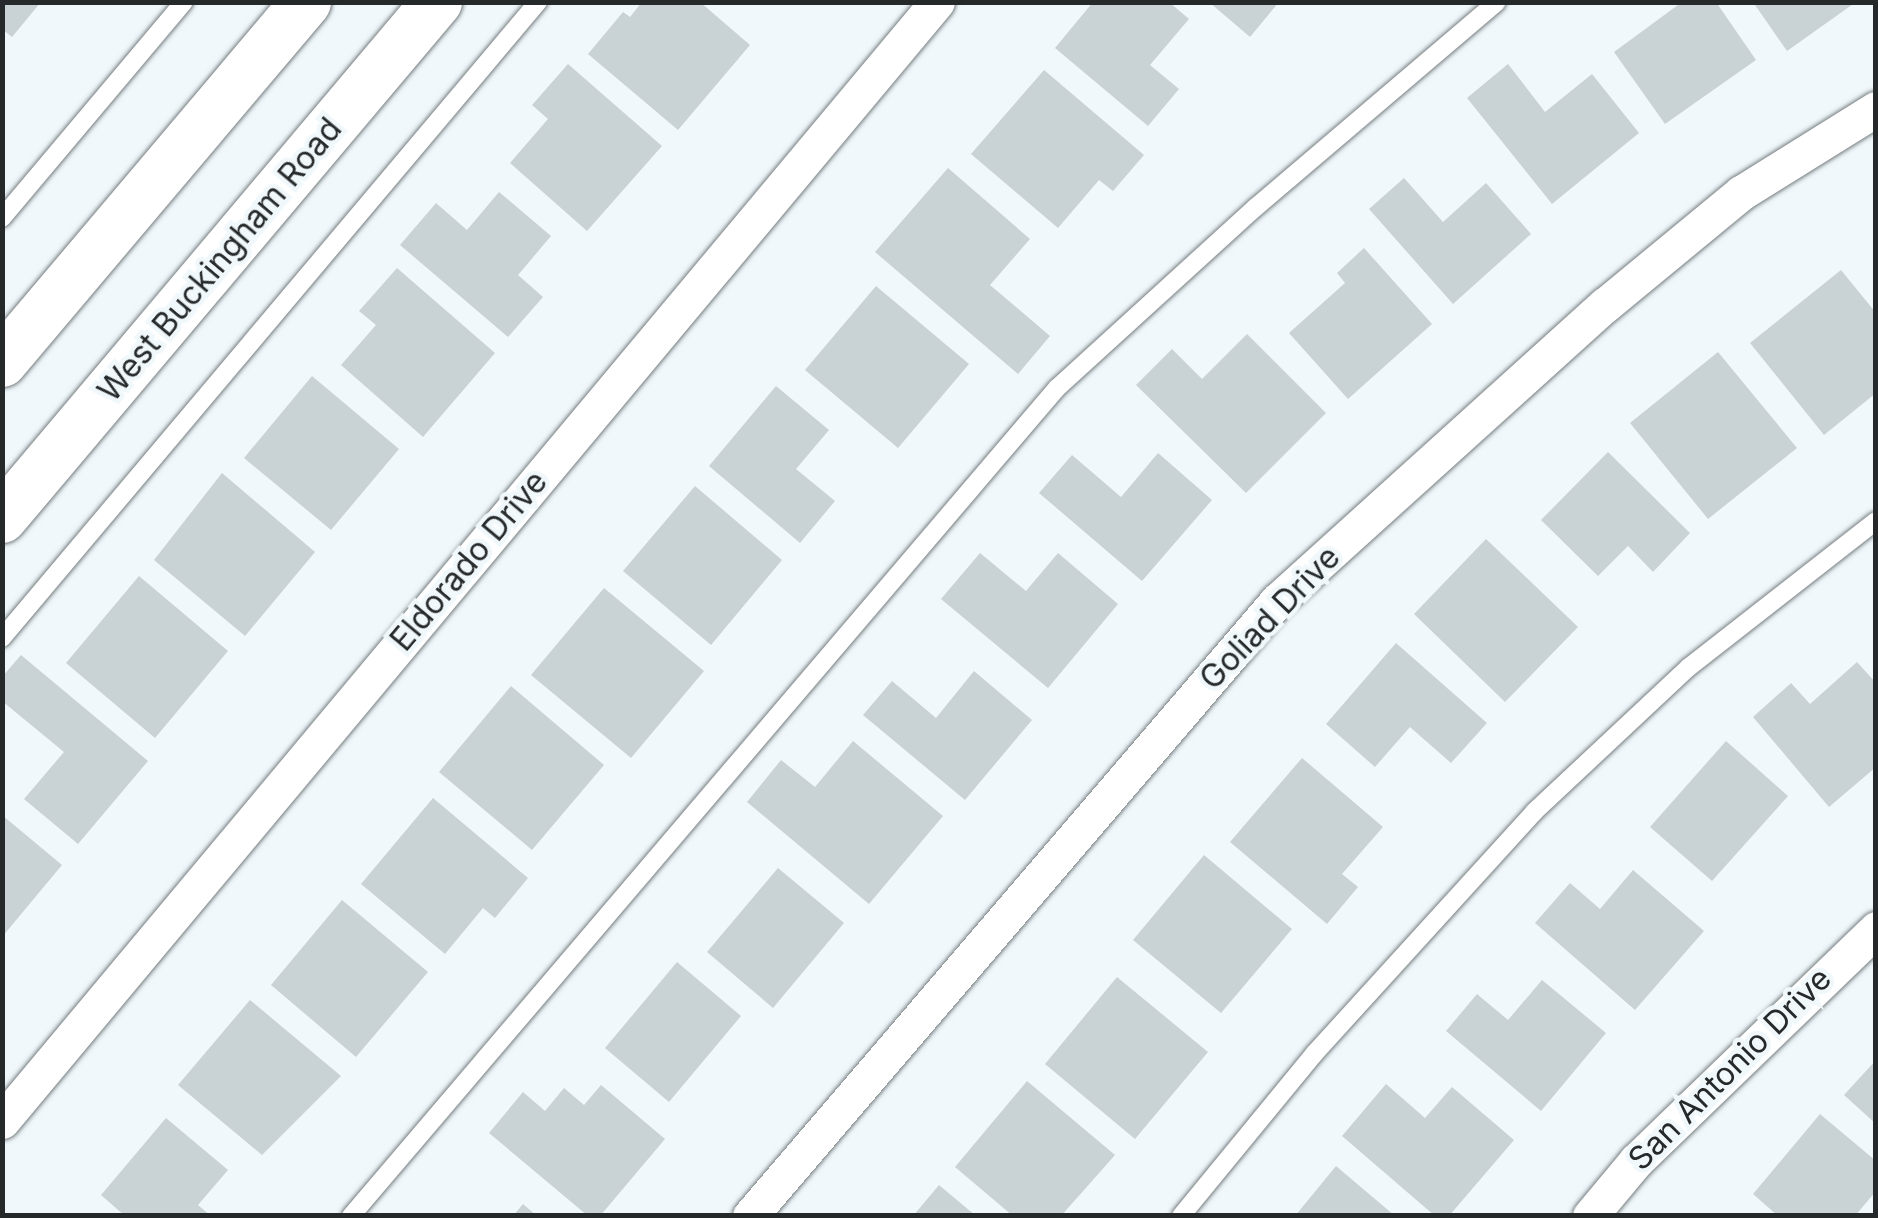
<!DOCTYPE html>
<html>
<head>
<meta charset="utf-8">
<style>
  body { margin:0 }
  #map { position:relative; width:1878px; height:1218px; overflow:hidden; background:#f0f8fb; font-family:Inter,sans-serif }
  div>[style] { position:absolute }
  .building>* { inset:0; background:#c9d2d4 }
  .roads { filter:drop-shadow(0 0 2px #767d80) drop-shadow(0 0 2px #767d80) }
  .lane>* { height:18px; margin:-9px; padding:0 9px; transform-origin:9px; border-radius:9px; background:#fff }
  .street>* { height:35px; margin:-17.5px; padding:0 17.5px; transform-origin:17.5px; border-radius:17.5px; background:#fff }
  .secondary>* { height:50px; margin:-25px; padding:0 25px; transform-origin:25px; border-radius:25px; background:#fff }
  span { translate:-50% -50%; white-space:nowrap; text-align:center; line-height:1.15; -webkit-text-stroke:9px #f0f8fb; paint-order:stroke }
  .street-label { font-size:32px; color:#26292a }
  .frame { position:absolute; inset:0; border:5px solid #26292a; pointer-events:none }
</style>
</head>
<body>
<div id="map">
  <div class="building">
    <i style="clip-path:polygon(2px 2px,41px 2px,12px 37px,2px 29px)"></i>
    <i style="clip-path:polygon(642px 2px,700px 2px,750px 45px,678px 130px,588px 54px,623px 12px,630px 17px)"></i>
    <i style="clip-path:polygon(1093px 2px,1169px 2px,1189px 19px,1150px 65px,1179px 89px,1148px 126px,1055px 48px)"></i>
    <i style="clip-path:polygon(1209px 2px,1279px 2px,1250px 37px)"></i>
    <i style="clip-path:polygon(1682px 2px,1716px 2px,1756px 60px,1665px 124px,1614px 52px)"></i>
    <i style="clip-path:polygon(1753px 2px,1856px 2px,1787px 51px)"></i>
    <i style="clip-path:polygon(568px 64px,662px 146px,587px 231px,510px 163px,548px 119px,532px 105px)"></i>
    <i style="clip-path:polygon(1508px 64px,1545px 112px,1592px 74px,1639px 133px,1552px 204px,1467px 98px)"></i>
    <i style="clip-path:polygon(1044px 70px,1144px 155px,1113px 191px,1099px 180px,1058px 228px,971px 154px)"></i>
    <i style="clip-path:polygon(948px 168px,1030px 239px,990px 285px,1050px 336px,1018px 374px,875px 252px)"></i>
    <i style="clip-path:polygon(1404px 178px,1443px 222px,1486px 183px,1531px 234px,1453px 304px,1369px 209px)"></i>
    <i style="clip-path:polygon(499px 192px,551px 236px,518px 275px,543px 297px,508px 337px,400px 245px,436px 203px,467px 230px)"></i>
    <i style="clip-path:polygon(1364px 248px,1432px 324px,1348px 399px,1289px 333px,1345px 283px,1337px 273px)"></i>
    <i style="clip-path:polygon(397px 268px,495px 353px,423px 437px,341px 365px,376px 325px,359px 311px)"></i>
    <i style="clip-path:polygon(1841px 270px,1876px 313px,1876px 393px,1824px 435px,1750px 343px)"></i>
    <i style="clip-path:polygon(876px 286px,969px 364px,898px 448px,805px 370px)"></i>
    <i style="clip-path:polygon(1247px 334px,1326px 413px,1246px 493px,1136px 385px,1172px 349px,1202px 379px)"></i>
    <i style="clip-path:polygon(1718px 352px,1797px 448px,1708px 519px,1630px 423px)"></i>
    <i style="clip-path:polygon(312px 376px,399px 449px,331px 530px,244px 458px)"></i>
    <i style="clip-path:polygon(776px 386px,829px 430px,796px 469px,835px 501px,800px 543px,709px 466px)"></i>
    <i style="clip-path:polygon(1608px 452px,1690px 533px,1653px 572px,1628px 546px,1598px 576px,1541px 520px)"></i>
    <i style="clip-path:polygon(1158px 453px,1212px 500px,1142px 581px,1039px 493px,1072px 455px,1121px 497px)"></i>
    <i style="clip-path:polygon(222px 473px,315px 552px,245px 636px,154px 560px)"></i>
    <i style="clip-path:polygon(695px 486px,782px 560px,711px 645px,623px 571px)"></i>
    <i style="clip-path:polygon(1486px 539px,1578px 627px,1505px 702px,1414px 614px)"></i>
    <i style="clip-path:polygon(980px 553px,1026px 591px,1058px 553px,1118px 604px,1048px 688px,941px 599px)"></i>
    <i style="clip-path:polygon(139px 576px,228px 651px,155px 738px,66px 663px)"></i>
    <i style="clip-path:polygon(604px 588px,704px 671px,631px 758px,531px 675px)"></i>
    <i style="clip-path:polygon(1396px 643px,1487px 723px,1451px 763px,1410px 727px,1375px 767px,1326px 724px)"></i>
    <i style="clip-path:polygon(21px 655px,148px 761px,78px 844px,24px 799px,64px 752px,2px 701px,2px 677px)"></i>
    <i style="clip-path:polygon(1857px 662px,1876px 683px,1876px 767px,1829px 807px,1753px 717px,1791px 683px,1810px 704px)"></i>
    <i style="clip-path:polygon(974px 671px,1032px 720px,965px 800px,863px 715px,892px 681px,936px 718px)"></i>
    <i style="clip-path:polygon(511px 686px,604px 765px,532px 850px,439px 772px)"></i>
    <i style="clip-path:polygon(853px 741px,943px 816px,869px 904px,747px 802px,781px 760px,815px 787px)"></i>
    <i style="clip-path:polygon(1726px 741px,1788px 796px,1712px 881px,1650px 827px)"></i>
    <i style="clip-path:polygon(1302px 758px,1383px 827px,1342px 874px,1358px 887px,1327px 924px,1230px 842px)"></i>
    <i style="clip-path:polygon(433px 798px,528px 878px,495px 918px,483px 908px,445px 954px,361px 884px)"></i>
    <i style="clip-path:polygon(2px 815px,62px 865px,2px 937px)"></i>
    <i style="clip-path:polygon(1204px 855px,1292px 929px,1221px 1013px,1133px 940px)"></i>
    <i style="clip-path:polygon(778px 868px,844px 923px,773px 1008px,707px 952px)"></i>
    <i style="clip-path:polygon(1633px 870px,1704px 931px,1635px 1010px,1535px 923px,1570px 883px,1600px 909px)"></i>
    <i style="clip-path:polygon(342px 900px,428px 972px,356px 1057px,271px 985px)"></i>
    <i style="clip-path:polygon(677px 962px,741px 1016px,669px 1102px,605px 1048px)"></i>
    <i style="clip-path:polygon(1117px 977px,1208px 1052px,1135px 1139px,1045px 1064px)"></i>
    <i style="clip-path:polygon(1542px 980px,1606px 1033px,1541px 1111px,1446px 1031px,1477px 994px,1508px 1020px)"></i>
    <i style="clip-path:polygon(250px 1000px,341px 1076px,262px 1155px,178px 1085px)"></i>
    <i style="clip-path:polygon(1876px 1060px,1876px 1124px,1844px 1095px)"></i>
    <i style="clip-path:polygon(1027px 1081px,1115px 1155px,1061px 1216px,1013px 1216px,955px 1167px)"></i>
    <i style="clip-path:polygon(1386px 1084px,1425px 1118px,1452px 1087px,1514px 1140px,1449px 1216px,1435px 1216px,1342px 1136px)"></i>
    <i style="clip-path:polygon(601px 1085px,665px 1139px,600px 1216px,588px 1216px,489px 1133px,523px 1092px,545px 1111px,564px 1088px,584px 1105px)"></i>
    <i style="clip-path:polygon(1820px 1114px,1876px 1161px,1876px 1191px,1855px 1216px,1778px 1216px,1753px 1194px)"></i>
    <i style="clip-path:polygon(166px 1118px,228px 1170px,198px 1205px,211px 1216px,125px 1216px,101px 1195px)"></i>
    <i style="clip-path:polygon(1336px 1166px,1395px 1216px,1295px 1216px)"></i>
    <i style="clip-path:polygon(939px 1185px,976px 1216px,913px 1216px)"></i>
    <i style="clip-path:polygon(523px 1204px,537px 1216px,513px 1216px)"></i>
  </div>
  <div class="roads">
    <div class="lane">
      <i style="left:2px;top:218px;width:282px;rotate:-49.9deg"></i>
      <i style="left:2px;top:638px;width:832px;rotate:-49.88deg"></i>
      <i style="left:351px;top:1216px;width:1088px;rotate:-49.55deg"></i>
      <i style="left:1057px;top:388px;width:269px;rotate:-42.3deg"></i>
      <i style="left:1256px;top:207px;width:316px;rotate:-40.4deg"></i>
      <i style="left:1181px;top:1216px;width:210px;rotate:-50.6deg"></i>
      <i style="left:1314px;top:1054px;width:327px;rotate:-47.7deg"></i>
      <i style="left:1534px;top:812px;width:212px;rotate:-43.1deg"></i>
      <i style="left:1689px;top:667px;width:237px;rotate:-38deg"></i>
    </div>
    <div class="street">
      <i style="left:2px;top:1121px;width:1458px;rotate:-50.12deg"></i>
      <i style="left:750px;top:1216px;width:810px;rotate:-49.41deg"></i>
      <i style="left:1277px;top:601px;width:442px;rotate:-42.1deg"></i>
      <i style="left:1605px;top:305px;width:176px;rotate:-39.5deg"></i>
      <i style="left:1741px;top:193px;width:159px;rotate:-31.9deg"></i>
      <i style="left:1590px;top:1216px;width:72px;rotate:-50.1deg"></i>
      <i style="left:1636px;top:1161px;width:334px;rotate:-44deg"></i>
    </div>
    <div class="secondary">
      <i style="left:2px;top:362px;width:471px;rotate:-49.8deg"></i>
      <i style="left:2px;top:518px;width:675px;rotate:-49.87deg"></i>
    </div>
  </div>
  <div class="street-label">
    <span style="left:220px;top:260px;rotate:-50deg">West Buckingham Road</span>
    <span style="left:469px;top:561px;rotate:-50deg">Eldorado Drive</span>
    <span style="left:1270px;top:618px;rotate:-46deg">Goliad Drive</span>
    <span style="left:1730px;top:1069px;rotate:-45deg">San Antonio Drive</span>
  </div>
  <div class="frame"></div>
</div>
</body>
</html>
